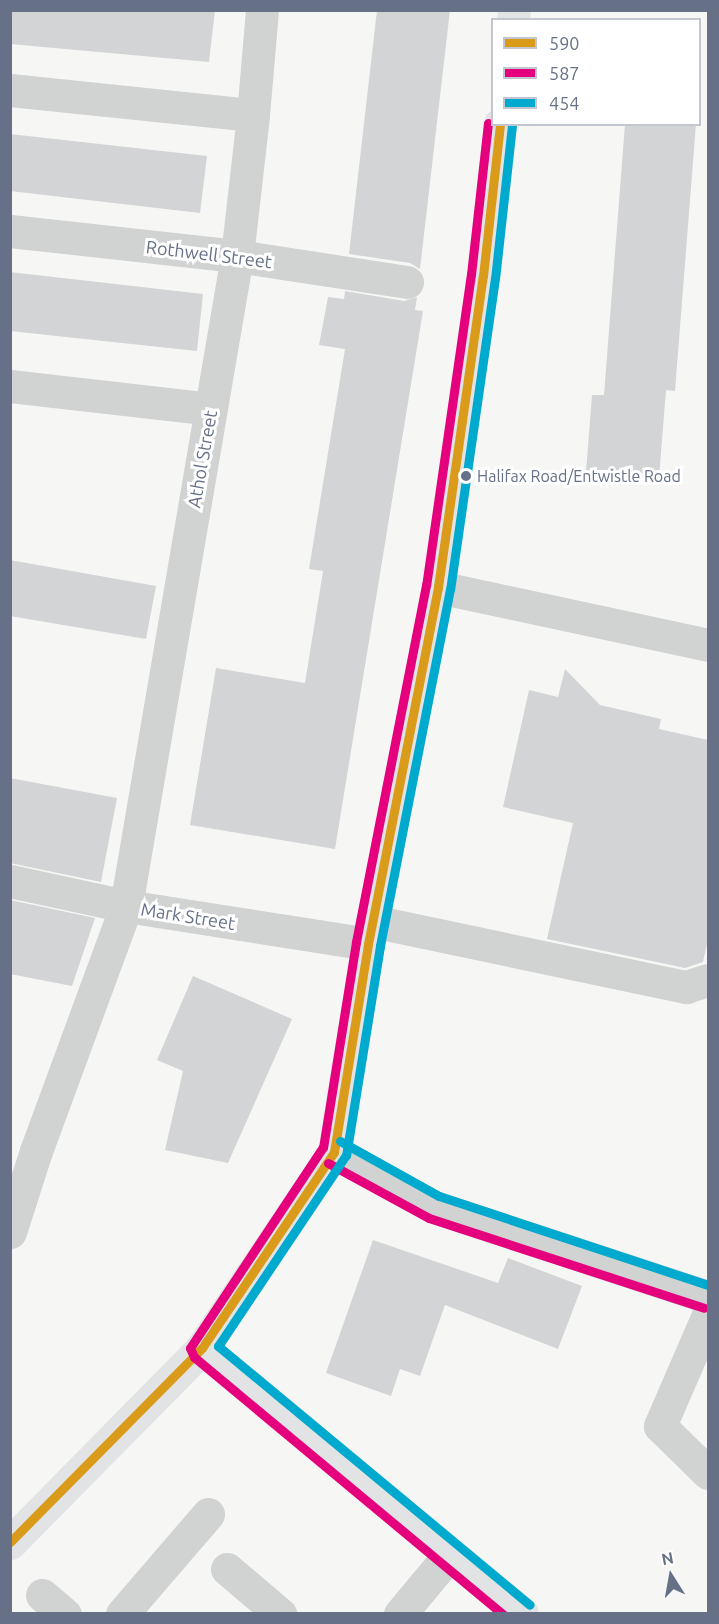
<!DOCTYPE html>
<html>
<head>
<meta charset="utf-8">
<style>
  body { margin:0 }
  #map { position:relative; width:719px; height:1624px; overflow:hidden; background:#f6f7f5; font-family:Ubuntu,sans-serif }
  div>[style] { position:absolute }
  .building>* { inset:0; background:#d3d4d5 }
  .minor>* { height:33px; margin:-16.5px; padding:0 16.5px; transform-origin:16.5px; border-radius:16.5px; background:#d1d2d2 }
  .major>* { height:33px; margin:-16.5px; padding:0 16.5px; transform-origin:16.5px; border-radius:16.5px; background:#e2e3e4 }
  .highway>* { height:33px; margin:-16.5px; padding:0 16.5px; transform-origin:16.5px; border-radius:16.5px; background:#e2e3e4 }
  .bus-1>* { height:9px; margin:-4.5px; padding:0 4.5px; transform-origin:4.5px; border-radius:4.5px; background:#da9b1b }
  .bus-2>* { height:9px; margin:-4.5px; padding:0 4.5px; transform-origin:4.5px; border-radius:4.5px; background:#e5007d }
  .bus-3>* { height:9px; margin:-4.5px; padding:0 4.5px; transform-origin:4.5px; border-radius:4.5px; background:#00a9ce }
  .dots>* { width:16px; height:16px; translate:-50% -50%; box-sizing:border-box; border:3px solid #fff; border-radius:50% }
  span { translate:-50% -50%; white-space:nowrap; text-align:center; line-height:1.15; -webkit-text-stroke:6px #fff; paint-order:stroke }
  .bus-label { font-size:16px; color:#667087 }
  .left { translate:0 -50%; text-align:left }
  .street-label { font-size:18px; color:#667087 }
  .frame { position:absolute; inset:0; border:12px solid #667087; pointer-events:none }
  .legend { position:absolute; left:491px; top:18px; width:210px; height:108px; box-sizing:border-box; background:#fff; border:2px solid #c2c6cf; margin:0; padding:8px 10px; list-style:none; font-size:18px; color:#667087 }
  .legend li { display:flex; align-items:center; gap:12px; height:30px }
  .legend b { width:30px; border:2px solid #c2c6cf }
  .north { position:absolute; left:641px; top:1546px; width:60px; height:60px; -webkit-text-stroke:4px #fff; paint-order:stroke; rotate:349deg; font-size:16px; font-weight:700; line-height:24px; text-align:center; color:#667087 }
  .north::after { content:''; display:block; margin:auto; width:21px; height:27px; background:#667087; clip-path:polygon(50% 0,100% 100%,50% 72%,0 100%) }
</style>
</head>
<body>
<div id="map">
  <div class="building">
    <i style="clip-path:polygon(10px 10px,215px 10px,209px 62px,10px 44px)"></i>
    <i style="clip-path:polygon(377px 10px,450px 10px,420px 269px,410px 263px,349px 254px)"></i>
    <i style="clip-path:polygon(625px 124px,696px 124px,675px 391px,666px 390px,659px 478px,586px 472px,592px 395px,604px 395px)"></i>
    <i style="clip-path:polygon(10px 134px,207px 156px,200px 213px,10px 191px)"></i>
    <i style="clip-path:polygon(10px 272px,203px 294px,197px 351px,10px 331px)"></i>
    <i style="clip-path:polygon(345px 291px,404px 301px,417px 297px,415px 310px,423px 311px,335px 849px,190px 825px,216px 668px,305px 683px,323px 571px,309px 569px,345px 349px,319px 345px,328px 297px,344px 299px)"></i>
    <i style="clip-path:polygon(10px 560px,156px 586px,146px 639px,10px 616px)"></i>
    <i style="clip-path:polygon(565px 669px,600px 705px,661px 719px,659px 729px,708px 740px,708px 939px,703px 962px,685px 968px,547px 939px,573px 823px,503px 807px,529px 690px,558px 697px)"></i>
    <i style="clip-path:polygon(10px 778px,117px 798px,101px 882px,10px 863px)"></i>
    <i style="clip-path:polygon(10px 900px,95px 918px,72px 986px,10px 974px)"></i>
    <i style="clip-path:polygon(193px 976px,292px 1019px,228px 1163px,165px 1150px,183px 1071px,157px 1060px)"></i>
    <i style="clip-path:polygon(373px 1240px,498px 1283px,508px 1258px,582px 1286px,558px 1349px,445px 1305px,420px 1376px,400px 1369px,391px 1396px,326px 1373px)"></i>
  </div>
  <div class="minor">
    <i style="left:10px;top:90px;width:244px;rotate:5.9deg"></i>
    <i style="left:10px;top:231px;width:228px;rotate:6.3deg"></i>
    <i style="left:237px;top:256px;width:172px;rotate:8.7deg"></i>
    <i style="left:10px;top:386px;width:202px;rotate:6.5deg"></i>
    <i style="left:438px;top:587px;width:276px;rotate:12.1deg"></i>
    <i style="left:10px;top:881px;width:119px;rotate:12.2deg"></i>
    <i style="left:126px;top:906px;width:245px;rotate:8.9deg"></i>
    <i style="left:372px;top:921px;width:321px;rotate:11.9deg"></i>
    <i style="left:686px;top:987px;width:23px;rotate:-18deg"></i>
    <i style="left:334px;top:1152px;width:114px;rotate:28.8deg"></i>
    <i style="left:434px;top:1207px;width:288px;rotate:18.2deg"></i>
    <i style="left:10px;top:1232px;width:85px;rotate:-72.2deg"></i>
    <i style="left:36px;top:1151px;width:261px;rotate:-69.8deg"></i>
    <i style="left:126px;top:906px;width:659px;rotate:-80.31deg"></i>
    <i style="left:237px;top:256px;width:142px;rotate:-83.5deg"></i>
    <i style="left:253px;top:115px;width:105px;rotate:-85.1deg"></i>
    <i style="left:708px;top:1315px;width:121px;rotate:113.4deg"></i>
    <i style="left:660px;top:1426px;width:67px;rotate:44.4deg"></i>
    <i style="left:227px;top:1569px;width:70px;rotate:40.3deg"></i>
    <i style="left:42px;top:1595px;width:30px;rotate:40deg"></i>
    <i style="left:122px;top:1614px;width:132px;rotate:-49.3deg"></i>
    <i style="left:400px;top:1614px;width:78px;rotate:-50.2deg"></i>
  </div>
  <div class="major">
    <i style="left:202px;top:1348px;width:416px;rotate:39.7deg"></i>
  </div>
  <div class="highway">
    <i style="left:513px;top:20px;width:10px;rotate:-84deg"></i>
    <i style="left:10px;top:1543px;width:274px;rotate:-45.4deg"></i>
    <i style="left:202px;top:1348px;width:236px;rotate:-56deg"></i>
    <i style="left:334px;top:1152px;width:211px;rotate:-80.7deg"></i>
    <i style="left:368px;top:944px;width:364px;rotate:-78.9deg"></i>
    <i style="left:438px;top:587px;width:314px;rotate:-81.8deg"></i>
    <i style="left:483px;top:276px;width:153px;rotate:-83.6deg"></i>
  </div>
  <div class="bus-1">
    <i style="left:10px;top:1542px;width:273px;rotate:-45.3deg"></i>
    <i style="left:202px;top:1348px;width:236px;rotate:-56deg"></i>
    <i style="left:334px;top:1152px;width:211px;rotate:-80.7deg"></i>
    <i style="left:368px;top:944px;width:364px;rotate:-78.9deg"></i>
    <i style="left:438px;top:587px;width:314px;rotate:-81.8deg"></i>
    <i style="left:483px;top:276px;width:153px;rotate:-83.6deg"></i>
  </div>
  <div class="bus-2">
    <i style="left:488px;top:123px;width:152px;rotate:96.4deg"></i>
    <i style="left:471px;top:274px;width:314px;rotate:98.2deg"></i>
    <i style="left:426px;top:585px;width:364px;rotate:101.1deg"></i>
    <i style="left:356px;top:942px;width:208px;rotate:99.1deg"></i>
    <i style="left:323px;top:1147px;width:241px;rotate:123.5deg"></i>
    <i style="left:190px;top:1348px;width:10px;rotate:66deg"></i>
    <i style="left:194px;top:1357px;width:402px;rotate:39.8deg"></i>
    <i style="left:328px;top:1163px;width:115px;rotate:28.6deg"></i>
    <i style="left:429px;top:1218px;width:289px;rotate:18.1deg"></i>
  </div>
  <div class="bus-3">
    <i style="left:512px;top:125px;width:154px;rotate:96.3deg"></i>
    <i style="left:495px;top:278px;width:314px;rotate:98.2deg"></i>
    <i style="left:450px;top:589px;width:364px;rotate:101.1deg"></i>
    <i style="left:380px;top:946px;width:212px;rotate:99.2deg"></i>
    <i style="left:346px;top:1155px;width:230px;rotate:123.8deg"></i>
    <i style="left:218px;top:1346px;width:405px;rotate:39.7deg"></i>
    <i style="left:340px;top:1141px;width:113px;rotate:29.1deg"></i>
    <i style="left:439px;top:1196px;width:283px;rotate:18.3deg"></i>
  </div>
  <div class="dots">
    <i style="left:466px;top:476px;background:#667087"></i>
  </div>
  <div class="bus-label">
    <span class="left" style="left:477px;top:476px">Halifax Road/Entwistle Road</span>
  </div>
  <div class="street-label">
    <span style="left:209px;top:254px;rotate:7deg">Rothwell Street</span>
    <span style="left:202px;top:459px;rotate:-80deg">Athol Street</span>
    <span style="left:188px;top:916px;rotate:9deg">Mark Street</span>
  </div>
  <div class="frame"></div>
  <ul class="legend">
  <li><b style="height:8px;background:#da9b1b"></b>590</li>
  <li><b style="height:8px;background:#e5007d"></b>587</li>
  <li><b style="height:8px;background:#00a9ce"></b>454</li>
  </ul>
  <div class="north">N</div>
</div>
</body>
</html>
